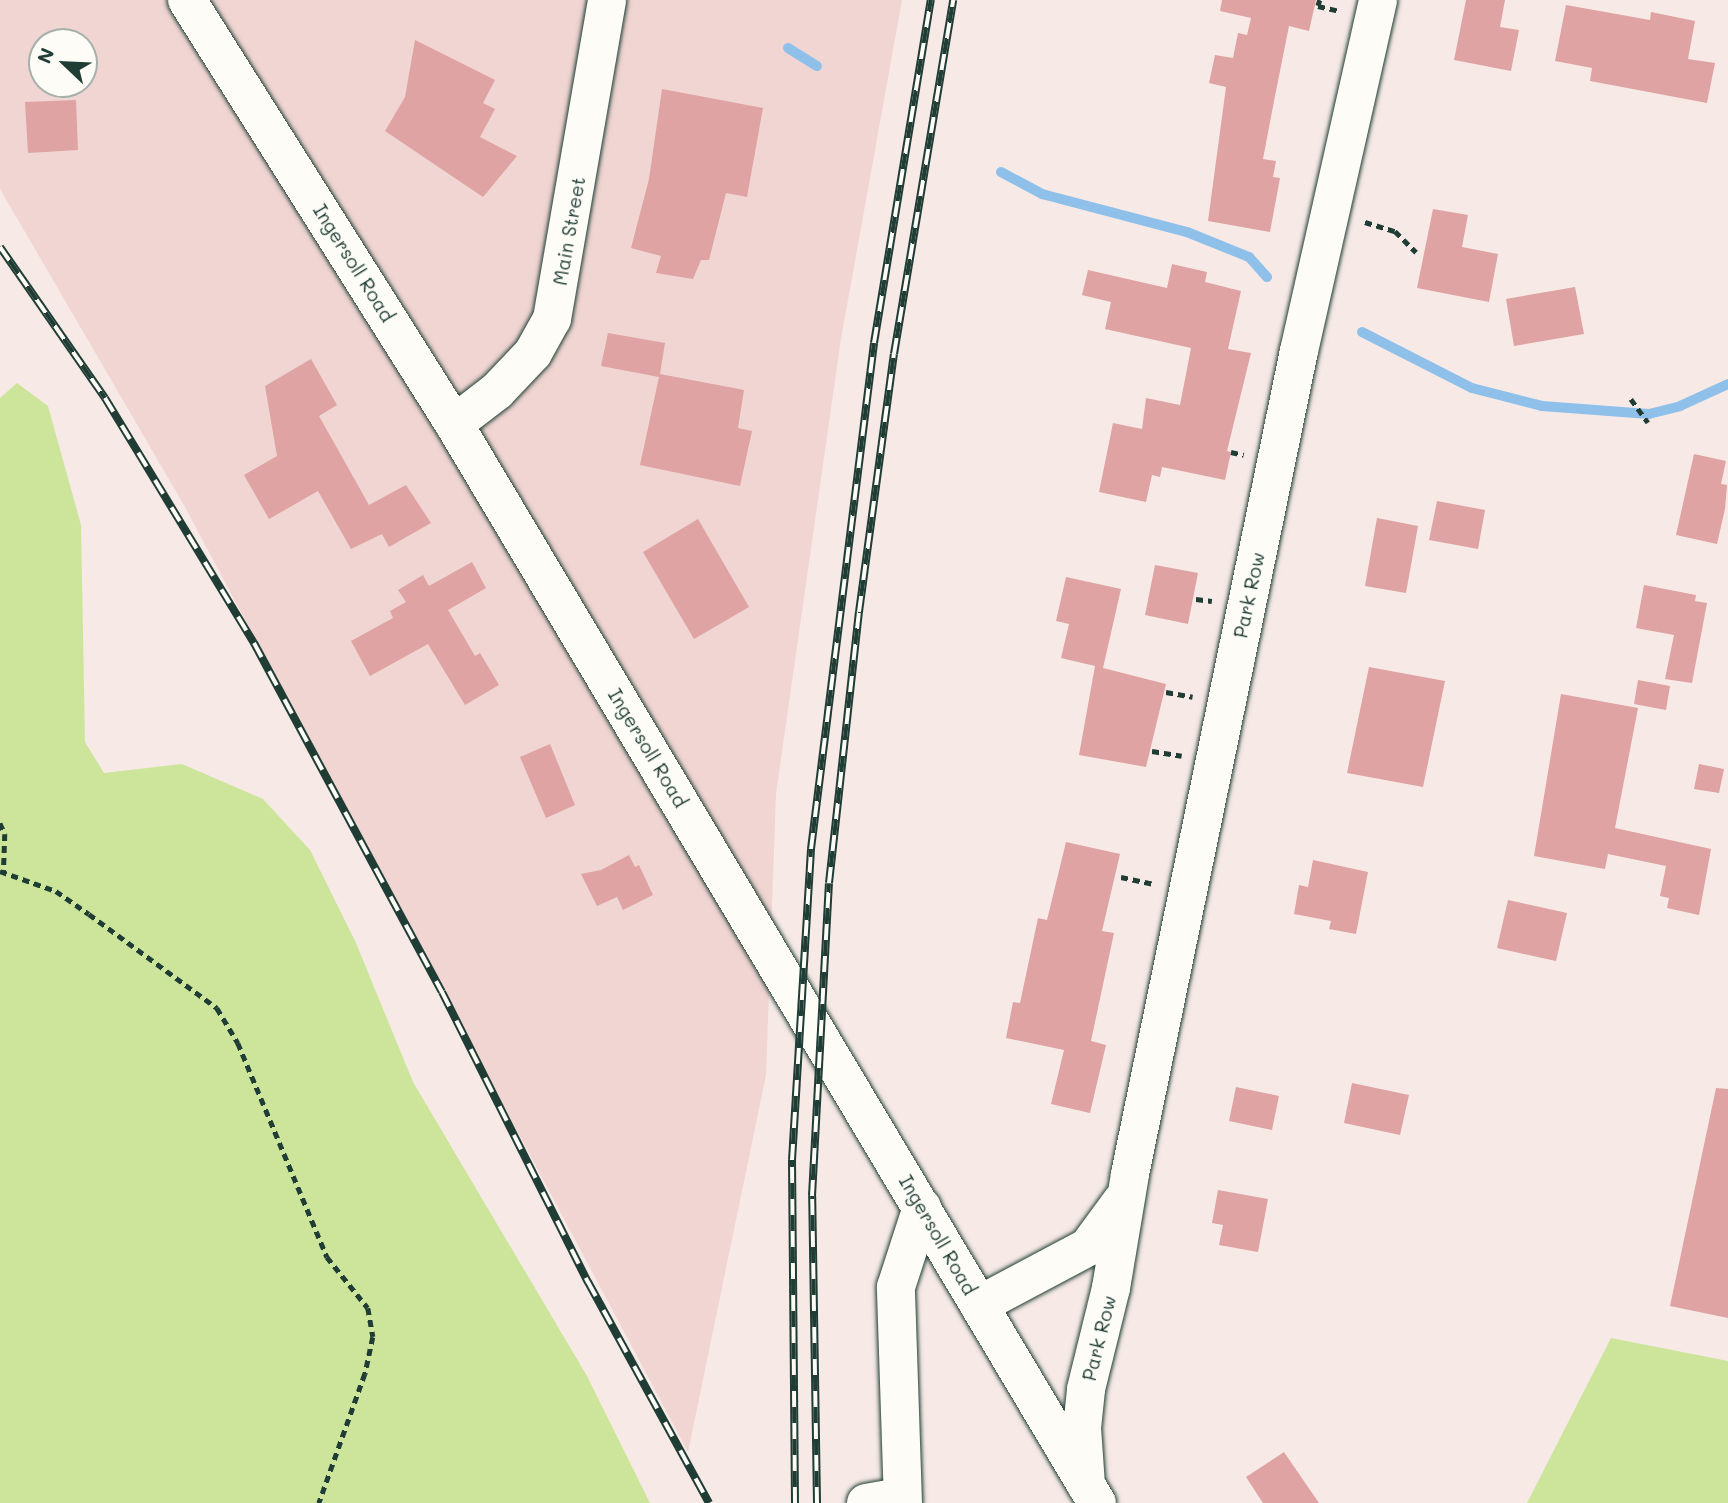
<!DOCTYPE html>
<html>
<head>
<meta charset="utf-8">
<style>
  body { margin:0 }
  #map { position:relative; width:1728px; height:1503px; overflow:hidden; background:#f7eae6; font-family:Mali,sans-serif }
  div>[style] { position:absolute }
  .built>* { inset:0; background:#f0d5d2 }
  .green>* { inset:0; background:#cce59b }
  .stream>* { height:10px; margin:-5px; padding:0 5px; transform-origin:5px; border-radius:5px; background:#8ec0ea }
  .building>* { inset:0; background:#dea3a2 }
  .path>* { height:4.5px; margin-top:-2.25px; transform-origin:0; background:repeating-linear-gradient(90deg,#1f3d34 0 7px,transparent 0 12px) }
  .roads { filter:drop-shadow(0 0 2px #1f3d34) drop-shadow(0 0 2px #1f3d34) }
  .minor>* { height:38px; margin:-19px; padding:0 19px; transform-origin:19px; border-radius:19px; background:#fdfcf7 }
  .major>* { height:38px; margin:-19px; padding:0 19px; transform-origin:19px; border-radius:19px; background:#fdfcf7 }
  .rail>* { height:8px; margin-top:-4px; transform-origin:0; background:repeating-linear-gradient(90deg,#fdfcf7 0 16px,#1f3d34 0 32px); box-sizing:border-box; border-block:2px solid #1f3d34 }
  span { translate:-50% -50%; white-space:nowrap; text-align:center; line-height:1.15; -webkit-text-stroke:7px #fdfcf7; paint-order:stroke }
  .street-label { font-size:19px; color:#1f3d34 }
  .north { position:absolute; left:28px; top:28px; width:70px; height:70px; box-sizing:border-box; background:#fdfcf7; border:2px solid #a4b0a9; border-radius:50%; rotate:293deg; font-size:19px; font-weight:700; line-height:28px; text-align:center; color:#1f3d34 }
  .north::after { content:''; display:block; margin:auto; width:24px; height:32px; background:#1f3d34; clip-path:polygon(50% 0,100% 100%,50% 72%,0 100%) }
</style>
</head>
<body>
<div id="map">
  <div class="built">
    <i style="clip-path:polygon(evenodd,0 0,902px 0,841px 339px,776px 794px,766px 1075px,688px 1452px,185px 507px,0 189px,0 0,42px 42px,84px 42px,84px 84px,42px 84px,42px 42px)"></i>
  </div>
  <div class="green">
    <i style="clip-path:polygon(17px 383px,48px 406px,81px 525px,85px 742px,104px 773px,182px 764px,263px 799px,310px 850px,356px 943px,413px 1082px,587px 1376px,650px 1503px,0 1503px,0 398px)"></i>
    <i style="clip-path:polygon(1611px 1338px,1728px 1361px,1728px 1503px,1527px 1503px)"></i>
  </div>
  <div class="stream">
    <i style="left:788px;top:48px;width:34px;rotate:32deg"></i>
    <i style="left:1001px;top:172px;width:47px;rotate:28.2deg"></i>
    <i style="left:1042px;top:194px;width:150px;rotate:14.7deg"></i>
    <i style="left:1187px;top:232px;width:67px;rotate:22deg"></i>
    <i style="left:1249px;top:257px;width:27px;rotate:48deg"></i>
    <i style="left:1362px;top:332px;width:123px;rotate:27deg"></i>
    <i style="left:1472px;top:388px;width:72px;rotate:14.4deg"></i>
    <i style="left:1542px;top:406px;width:107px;rotate:4.3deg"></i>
    <i style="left:1649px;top:414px;width:32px;rotate:-14deg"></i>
    <i style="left:1680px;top:406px;width:53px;rotate:-24.6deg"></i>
  </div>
  <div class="building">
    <i style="clip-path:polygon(1222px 0,1316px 0,1309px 31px,1289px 26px,1275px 96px,1263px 159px,1276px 161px,1273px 177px,1280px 178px,1270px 232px,1208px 221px,1226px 87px,1209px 83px,1215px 55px,1233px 58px,1238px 33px,1247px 35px,1251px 18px,1220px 11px)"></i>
    <i style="clip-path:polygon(1466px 0,1505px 0,1500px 27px,1519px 30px,1511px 71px,1454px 60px)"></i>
    <i style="clip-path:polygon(1566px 5px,1650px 20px,1651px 12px,1695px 21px,1688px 59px,1715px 63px,1707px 103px,1590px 81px,1592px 68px,1555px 61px)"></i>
    <i style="clip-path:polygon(415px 40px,495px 80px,483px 103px,495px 109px,480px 137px,517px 156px,483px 197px,385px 131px,405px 97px)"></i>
    <i style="clip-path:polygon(662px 89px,763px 108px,747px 197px,726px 193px,709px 260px,701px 260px,693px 279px,656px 273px,661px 256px,631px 248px,649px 179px)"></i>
    <i style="clip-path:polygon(76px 100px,78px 150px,28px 153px,25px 102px)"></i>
    <i style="clip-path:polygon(1433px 209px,1468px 215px,1462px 247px,1498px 254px,1489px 302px,1417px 288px)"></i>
    <i style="clip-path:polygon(1172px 264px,1207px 272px,1205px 282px,1241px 291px,1228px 349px,1251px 353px,1227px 451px,1231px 452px,1225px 480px,1162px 467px,1160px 477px,1152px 475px,1146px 502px,1099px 492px,1113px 423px,1142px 429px,1146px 398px,1180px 405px,1191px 348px,1105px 329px,1111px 302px,1082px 295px,1088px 270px,1167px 288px)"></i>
    <i style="clip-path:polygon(1575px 287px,1584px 334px,1514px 346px,1506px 299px)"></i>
    <i style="clip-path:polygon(608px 333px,665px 343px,660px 374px,744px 390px,738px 428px,752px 431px,740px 486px,640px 465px,659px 377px,601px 366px)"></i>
    <i style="clip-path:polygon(311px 359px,337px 405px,319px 416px,369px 505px,406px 485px,431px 523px,389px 547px,382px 534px,351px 549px,318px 491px,269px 519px,244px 475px,277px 456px,265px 386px)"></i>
    <i style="clip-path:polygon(1694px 454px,1726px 461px,1721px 484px,1727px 485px,1725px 509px,1717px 544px,1676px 535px)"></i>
    <i style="clip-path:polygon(1437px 501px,1485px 510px,1478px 549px,1429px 540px)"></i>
    <i style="clip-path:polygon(1377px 518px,1418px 526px,1406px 593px,1365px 586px)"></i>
    <i style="clip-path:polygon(698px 519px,749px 607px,694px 639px,643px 552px)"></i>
    <i style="clip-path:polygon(472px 562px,486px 588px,448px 610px,475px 656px,480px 653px,499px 685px,465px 705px,428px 644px,370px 676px,351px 641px,393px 618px,390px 611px,406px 602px,398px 590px,423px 575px,429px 586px)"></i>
    <i style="clip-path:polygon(1155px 565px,1198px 573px,1188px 624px,1145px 615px)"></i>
    <i style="clip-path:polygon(1066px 577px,1121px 589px,1103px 668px,1166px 684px,1146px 767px,1079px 755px,1095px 666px,1061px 658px,1069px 624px,1056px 621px)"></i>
    <i style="clip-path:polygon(1644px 585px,1696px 595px,1695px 601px,1707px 603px,1692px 683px,1665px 679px,1674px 635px,1636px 628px)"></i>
    <i style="clip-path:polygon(1369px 667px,1445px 681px,1423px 787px,1347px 773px)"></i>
    <i style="clip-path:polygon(1638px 680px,1670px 686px,1666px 710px,1634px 704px)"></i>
    <i style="clip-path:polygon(1561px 694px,1638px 708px,1615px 828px,1711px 849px,1699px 915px,1667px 908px,1669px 898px,1660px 896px,1666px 866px,1608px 854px,1605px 869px,1534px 856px)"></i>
    <i style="clip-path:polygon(550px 744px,575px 805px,546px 818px,520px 757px)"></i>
    <i style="clip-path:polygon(1699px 764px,1724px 769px,1719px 793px,1694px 789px)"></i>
    <i style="clip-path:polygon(1066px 842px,1120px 854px,1102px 931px,1114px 933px,1091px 1041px,1106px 1045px,1090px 1113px,1051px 1104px,1064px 1050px,1006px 1038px,1013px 1002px,1020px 1003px,1038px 918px,1047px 920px)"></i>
    <i style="clip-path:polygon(629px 855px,635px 867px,639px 865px,653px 895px,623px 910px,617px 897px,597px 906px,581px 874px,601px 870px)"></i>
    <i style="clip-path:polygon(1313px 860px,1368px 872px,1356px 934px,1329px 929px,1331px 921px,1294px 914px,1299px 885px,1308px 887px)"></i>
    <i style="clip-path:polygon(1508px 900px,1567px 913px,1556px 961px,1497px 948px)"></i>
    <i style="clip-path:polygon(1352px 1083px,1409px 1095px,1400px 1135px,1344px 1123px)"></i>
    <i style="clip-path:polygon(1236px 1087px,1279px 1096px,1272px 1130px,1229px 1121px)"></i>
    <i style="clip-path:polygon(1716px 1088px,1728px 1089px,1728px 1318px,1670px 1306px)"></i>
    <i style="clip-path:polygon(1218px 1190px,1268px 1199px,1258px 1252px,1219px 1245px,1223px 1225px,1212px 1223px)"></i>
    <i style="clip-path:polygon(1284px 1452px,1319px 1503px,1263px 1503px,1246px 1477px)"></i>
  </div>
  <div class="path">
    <i style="left:1320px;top:0;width:6px;rotate:108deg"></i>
    <i style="left:1318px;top:6px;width:23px;rotate:13deg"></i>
    <i style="left:1365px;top:222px;width:31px;rotate:17deg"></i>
    <i style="left:1395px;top:231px;width:30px;rotate:45deg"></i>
    <i style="left:1631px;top:399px;width:29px;rotate:54deg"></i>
    <i style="left:1231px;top:452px;width:13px;rotate:13deg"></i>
    <i style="left:1196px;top:599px;width:16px;rotate:7deg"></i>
    <i style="left:1166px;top:692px;width:27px;rotate:10deg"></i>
    <i style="left:1152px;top:751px;width:30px;rotate:9deg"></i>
    <i style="left:0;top:823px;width:12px;rotate:66deg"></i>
    <i style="left:5px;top:834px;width:38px;rotate:92deg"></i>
    <i style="left:0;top:871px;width:59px;rotate:19.7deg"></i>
    <i style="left:56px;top:891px;width:40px;rotate:34.9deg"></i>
    <i style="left:89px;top:914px;width:159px;rotate:36.3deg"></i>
    <i style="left:217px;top:1008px;width:41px;rotate:59deg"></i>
    <i style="left:238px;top:1043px;width:232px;rotate:67.4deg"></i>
    <i style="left:327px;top:1257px;width:65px;rotate:51.2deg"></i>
    <i style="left:368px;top:1308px;width:29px;rotate:80deg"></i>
    <i style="left:373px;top:1337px;width:38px;rotate:102deg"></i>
    <i style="left:365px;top:1374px;width:137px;rotate:109.6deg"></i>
    <i style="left:1121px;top:877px;width:35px;rotate:12deg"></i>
  </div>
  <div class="roads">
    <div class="minor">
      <i style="left:979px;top:1305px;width:123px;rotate:-28deg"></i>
      <i style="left:1088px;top:1247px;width:56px;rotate:-53.7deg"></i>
      <i style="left:1086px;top:1485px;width:57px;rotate:-94deg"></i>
      <i style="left:1082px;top:1428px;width:39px;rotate:-84deg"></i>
      <i style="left:1086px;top:1389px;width:104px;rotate:-76.1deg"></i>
      <i style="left:1111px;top:1288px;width:116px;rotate:-80.5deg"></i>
      <i style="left:1130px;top:1174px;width:840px;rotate:-78.4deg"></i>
      <i style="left:1299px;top:351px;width:360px;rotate:-77.3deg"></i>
      <i style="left:866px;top:1503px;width:36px;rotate:-10deg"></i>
      <i style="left:903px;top:1503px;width:216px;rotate:-91.9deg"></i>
      <i style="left:896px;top:1287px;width:84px;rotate:-72deg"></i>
    </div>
    <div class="major">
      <i style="left:187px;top:0;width:501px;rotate:57.8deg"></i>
      <i style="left:454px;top:424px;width:1256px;rotate:59.21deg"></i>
      <i style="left:454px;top:424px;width:54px;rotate:-37.5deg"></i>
      <i style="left:497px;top:391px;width:52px;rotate:-46.5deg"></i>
      <i style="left:533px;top:353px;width:39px;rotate:-61deg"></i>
      <i style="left:552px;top:319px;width:324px;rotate:-80.2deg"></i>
    </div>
  </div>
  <div class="rail">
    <i style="left:0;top:247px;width:184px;rotate:55.2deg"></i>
    <i style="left:105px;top:398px;width:287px;rotate:58.7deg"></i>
    <i style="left:254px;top:643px;width:396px;rotate:61.7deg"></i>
    <i style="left:442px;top:992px;width:325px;rotate:63.3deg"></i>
    <i style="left:588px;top:1282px;width:252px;rotate:61.3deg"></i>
    <i style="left:795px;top:1503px;width:343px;rotate:-90.5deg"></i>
    <i style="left:792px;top:1160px;width:312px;rotate:-86.5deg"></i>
    <i style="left:811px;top:849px;width:510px;rotate:-82.9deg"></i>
    <i style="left:874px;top:343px;width:348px;rotate:-80.6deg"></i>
    <i style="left:817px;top:1503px;width:307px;rotate:-90.9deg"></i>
    <i style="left:812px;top:1196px;width:313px;rotate:-86.9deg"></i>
    <i style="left:829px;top:883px;width:273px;rotate:-83.7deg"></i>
    <i style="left:859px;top:612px;width:260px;rotate:-82.3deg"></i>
    <i style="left:894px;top:354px;width:359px;rotate:-80.5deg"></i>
  </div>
  <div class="street-label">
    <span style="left:569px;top:231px;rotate:-80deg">Main Street</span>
    <span style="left:354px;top:263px;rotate:58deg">Ingersoll Road</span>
    <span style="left:1249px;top:595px;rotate:-78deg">Park Row</span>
    <span style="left:648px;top:748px;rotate:59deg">Ingersoll Road</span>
    <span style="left:938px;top:1235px;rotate:60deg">Ingersoll Road</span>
    <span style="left:1099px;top:1338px;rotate:-76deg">Park Row</span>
  </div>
  <div class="north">N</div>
</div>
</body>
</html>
